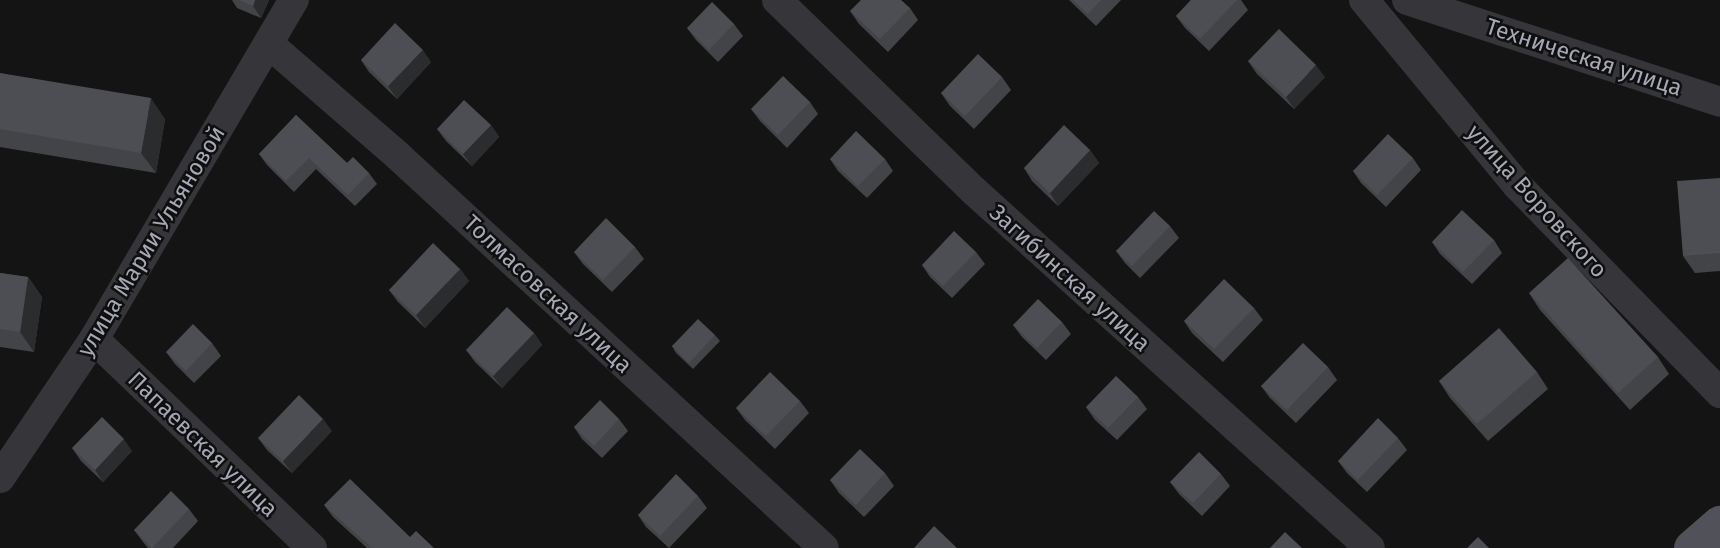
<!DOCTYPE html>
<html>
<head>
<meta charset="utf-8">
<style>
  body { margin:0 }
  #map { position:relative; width:1720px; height:548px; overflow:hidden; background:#141415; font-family:"Fira Sans",sans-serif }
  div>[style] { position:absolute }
  .minor>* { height:30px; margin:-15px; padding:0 15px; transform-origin:15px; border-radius:15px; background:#35353a }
  .major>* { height:37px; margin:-18.5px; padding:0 18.5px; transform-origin:18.5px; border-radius:18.5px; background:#515159 }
  .wall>* { inset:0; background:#424447 }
  .shaded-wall>* { inset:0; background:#2b2c2e }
  .building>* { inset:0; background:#4d4e53 }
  span { translate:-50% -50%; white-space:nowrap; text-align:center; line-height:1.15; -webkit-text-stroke:5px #0f0f10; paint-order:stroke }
  .street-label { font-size:23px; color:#a5a8b5 }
</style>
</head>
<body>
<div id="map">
  <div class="minor">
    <i style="left:777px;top:0;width:274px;rotate:44.1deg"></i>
    <i style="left:974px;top:191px;width:533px;rotate:42.04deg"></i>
    <i style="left:1364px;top:0;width:240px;rotate:50.4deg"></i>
    <i style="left:1517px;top:185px;width:291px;rotate:45.7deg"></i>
    <i style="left:1407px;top:0;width:329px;rotate:18deg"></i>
    <i style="left:269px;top:44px;width:169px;rotate:40.9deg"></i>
    <i style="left:397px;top:155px;width:580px;rotate:42.63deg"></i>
    <i style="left:94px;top:339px;width:302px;rotate:43.8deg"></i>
    <i style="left:0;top:478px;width:168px;rotate:-55.9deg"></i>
    <i style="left:94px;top:339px;width:394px;rotate:-59.5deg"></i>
  </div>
  <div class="major">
    <i style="left:1692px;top:548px;width:37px;rotate:-41deg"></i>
  </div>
  <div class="wall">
    <i style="clip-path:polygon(232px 0,269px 0,261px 18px,237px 8px)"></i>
    <i style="clip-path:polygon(1069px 0,1121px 0,1096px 26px)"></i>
    <i style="clip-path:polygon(1191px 0,1241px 0,1248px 10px,1209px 51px,1185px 28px,1176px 16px)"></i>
    <i style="clip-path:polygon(910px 8px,918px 20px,888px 52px,859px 24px,850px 11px)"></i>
    <i style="clip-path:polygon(734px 24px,743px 36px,718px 62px,696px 40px,687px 28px)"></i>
    <i style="clip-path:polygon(361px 60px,431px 62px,397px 99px,369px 72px)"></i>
    <i style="clip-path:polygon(1248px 61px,1325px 77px,1294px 109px,1257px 74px)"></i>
    <i style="clip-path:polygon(0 73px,165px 119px,156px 173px,0 147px)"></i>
    <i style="clip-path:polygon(1002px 77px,1011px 90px,974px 129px,950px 106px,941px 93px)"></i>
    <i style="clip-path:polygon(810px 102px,818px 114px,787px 148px,760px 121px,751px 109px)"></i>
    <i style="clip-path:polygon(296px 115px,347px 163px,369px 173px,377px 184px,355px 206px,316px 169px,294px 192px,267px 165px,259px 154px)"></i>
    <i style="clip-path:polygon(491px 125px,499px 137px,472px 166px,446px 141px,437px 129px)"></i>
    <i style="clip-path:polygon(1090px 150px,1099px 163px,1058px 206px,1032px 181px,1024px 168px)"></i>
    <i style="clip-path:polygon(1413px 158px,1421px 170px,1386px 207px,1361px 183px,1353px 171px)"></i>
    <i style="clip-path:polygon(830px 159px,885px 159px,893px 171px,867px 198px,838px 171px)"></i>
    <i style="clip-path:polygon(1720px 178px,1720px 271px,1695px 273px,1683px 256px)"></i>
    <i style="clip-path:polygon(1170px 226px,1179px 238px,1140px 278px,1125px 263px,1116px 251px)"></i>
    <i style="clip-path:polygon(1494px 240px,1502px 253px,1472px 284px,1440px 254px,1432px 242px)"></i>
    <i style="clip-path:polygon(635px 247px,644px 259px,612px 292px,583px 264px,574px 252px)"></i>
    <i style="clip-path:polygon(976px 252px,985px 264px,952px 298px,930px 277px,922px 265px)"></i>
    <i style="clip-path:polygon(460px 269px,469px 281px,425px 328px,398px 302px,389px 290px)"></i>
    <i style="clip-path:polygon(0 273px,28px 277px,42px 297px,34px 352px,0 347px)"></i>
    <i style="clip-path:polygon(1529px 293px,1658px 357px,1669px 374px,1630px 410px,1540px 310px)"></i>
    <i style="clip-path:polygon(1254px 308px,1263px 320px,1223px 362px,1192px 333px,1184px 321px)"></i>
    <i style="clip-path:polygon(1062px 322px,1071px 334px,1046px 360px,1022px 337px,1013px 325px)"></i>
    <i style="clip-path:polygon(534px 333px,542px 345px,502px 388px,475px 362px,466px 350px)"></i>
    <i style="clip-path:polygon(715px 335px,720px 341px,693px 369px,676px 353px,672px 346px)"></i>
    <i style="clip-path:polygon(212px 343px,221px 356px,194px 383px,175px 364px,166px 352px)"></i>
    <i style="clip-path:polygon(1328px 367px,1337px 380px,1296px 423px,1270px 398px,1261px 386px)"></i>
    <i style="clip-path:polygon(1537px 372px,1548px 389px,1488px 441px,1450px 398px,1439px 381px)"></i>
    <i style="clip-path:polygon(1138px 397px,1147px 409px,1117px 440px,1095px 420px,1086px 407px)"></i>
    <i style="clip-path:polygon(800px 401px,809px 413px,775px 449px,745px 420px,736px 408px)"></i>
    <i style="clip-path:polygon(619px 419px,628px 431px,602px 458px,582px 439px,574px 427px)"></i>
    <i style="clip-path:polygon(332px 431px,292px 473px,267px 450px,258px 438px)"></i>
    <i style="clip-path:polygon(1398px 438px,1407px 450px,1367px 492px,1347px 473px,1338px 461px)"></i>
    <i style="clip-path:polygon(72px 448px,132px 451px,103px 482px,81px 461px)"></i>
    <i style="clip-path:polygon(885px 473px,894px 486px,864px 517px,839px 493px,830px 480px)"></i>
    <i style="clip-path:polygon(1221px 474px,1230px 486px,1202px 516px,1179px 494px,1170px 482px)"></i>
    <i style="clip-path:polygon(698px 496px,707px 508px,669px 548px,646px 527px,638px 515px)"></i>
    <i style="clip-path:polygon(324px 505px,410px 537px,434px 548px,367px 548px,333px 517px)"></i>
    <i style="clip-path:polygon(189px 509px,198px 521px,173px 548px,148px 548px,143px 542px,134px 530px)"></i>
  </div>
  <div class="shaded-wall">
    <i style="clip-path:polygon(255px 0,269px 0,261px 18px,253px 6px)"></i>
    <i style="clip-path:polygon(423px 50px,431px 62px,397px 99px,388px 86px)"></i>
    <i style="clip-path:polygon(1316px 65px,1325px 77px,1294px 109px,1286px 97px)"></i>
    <i style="clip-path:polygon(151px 98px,165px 119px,156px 173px,141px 153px)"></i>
    <i style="clip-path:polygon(491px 125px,499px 137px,472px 166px,463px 154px)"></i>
    <i style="clip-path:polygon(1090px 150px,1099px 163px,1058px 206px,1050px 193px)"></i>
    <i style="clip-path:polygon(460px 269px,469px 281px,425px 328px,416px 315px)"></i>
    <i style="clip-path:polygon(28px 277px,42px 297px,34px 352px,20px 332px)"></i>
    <i style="clip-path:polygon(534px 333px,542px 345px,502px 388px,493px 376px)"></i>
    <i style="clip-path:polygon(323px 419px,332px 431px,292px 473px,283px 461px)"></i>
    <i style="clip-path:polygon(124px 439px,132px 451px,103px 482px,95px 470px)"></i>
  </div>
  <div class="building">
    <i style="clip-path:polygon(239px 0,255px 0,253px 6px)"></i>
    <i style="clip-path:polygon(861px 0,901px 0,910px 8px,880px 39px,850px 11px)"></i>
    <i style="clip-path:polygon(1073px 0,1101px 0,1088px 14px)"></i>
    <i style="clip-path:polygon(1191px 0,1237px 0,1200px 39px,1176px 16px)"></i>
    <i style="clip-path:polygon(712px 2px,734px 24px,709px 50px,687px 28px)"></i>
    <i style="clip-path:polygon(395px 23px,423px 50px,388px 86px,361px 60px)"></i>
    <i style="clip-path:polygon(1279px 29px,1316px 65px,1286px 97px,1248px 61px)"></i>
    <i style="clip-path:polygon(978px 54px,1002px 77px,965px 116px,941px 93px)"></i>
    <i style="clip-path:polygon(0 73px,151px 98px,141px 153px,0 129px)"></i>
    <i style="clip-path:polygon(783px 76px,810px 102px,778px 135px,751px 109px)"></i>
    <i style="clip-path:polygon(464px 100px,491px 125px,463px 154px,437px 129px)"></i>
    <i style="clip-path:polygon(296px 115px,347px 163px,353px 157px,369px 173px,348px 195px,309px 158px,286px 181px,259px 154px)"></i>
    <i style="clip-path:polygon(1064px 125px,1090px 150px,1050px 193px,1024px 168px)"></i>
    <i style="clip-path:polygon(856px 131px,885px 159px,858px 186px,830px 159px)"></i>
    <i style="clip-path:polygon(1388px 134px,1413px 158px,1377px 195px,1353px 171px)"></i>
    <i style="clip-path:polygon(1720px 178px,1720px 253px,1683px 256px,1677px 181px)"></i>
    <i style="clip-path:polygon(1462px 210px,1494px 240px,1463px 272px,1432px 242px)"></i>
    <i style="clip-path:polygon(1154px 211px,1170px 226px,1132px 266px,1116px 251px)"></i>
    <i style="clip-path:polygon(606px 218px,635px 247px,603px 280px,574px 252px)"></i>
    <i style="clip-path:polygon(954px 231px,976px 252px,943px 286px,922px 265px)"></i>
    <i style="clip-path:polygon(433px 243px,460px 269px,416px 315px,389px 290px)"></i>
    <i style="clip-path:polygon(1568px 258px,1658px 357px,1618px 393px,1529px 293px)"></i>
    <i style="clip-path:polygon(0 273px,28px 277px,20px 332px,0 329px)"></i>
    <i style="clip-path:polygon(1224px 279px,1254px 308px,1214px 349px,1184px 321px)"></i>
    <i style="clip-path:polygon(1038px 299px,1062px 322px,1037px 348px,1013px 325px)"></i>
    <i style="clip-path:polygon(507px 307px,534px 333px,493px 376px,466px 350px)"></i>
    <i style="clip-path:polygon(698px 319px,715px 335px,689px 363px,672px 346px)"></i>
    <i style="clip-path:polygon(193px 324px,212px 343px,186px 371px,166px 352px)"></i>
    <i style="clip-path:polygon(1499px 328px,1537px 372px,1477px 424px,1439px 381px)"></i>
    <i style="clip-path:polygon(1303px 343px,1328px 367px,1287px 410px,1261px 386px)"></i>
    <i style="clip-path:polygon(770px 372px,800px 401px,766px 436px,736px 408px)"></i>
    <i style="clip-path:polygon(1116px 376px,1138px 397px,1108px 428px,1086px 407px)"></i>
    <i style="clip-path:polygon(299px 395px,323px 419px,283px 461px,258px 438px)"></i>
    <i style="clip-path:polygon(600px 400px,619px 419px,594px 446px,574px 427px)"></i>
    <i style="clip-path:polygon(102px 417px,124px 439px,95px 470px,72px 448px)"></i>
    <i style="clip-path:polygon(1378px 418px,1398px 438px,1358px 480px,1338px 461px)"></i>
    <i style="clip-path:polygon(860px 449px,885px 473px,856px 505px,830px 480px)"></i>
    <i style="clip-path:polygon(1199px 452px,1221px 474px,1193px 503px,1170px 482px)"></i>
    <i style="clip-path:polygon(676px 474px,698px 496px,660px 536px,638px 515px)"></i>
    <i style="clip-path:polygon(350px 479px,410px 537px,416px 531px,434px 548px,372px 548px,324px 505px)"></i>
    <i style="clip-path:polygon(171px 491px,189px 509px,152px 548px,134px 530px)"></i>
    <i style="clip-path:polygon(934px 526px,957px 548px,914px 548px)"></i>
    <i style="clip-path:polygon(1285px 532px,1302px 548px,1270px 548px)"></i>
    <i style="clip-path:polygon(1478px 537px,1489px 548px,1467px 548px)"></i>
  </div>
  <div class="street-label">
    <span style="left:1584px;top:57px;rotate:18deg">Техническая улица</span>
    <span style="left:1537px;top:201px;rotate:48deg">улица Воровского</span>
    <span style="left:151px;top:241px;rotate:-59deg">улица Марии Ульяновой</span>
    <span style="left:1070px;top:278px;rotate:42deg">Загибинская улица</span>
    <span style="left:548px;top:294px;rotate:43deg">Толмасовская улица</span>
    <span style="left:203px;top:444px;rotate:44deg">Папаевская улица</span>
  </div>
</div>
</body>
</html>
